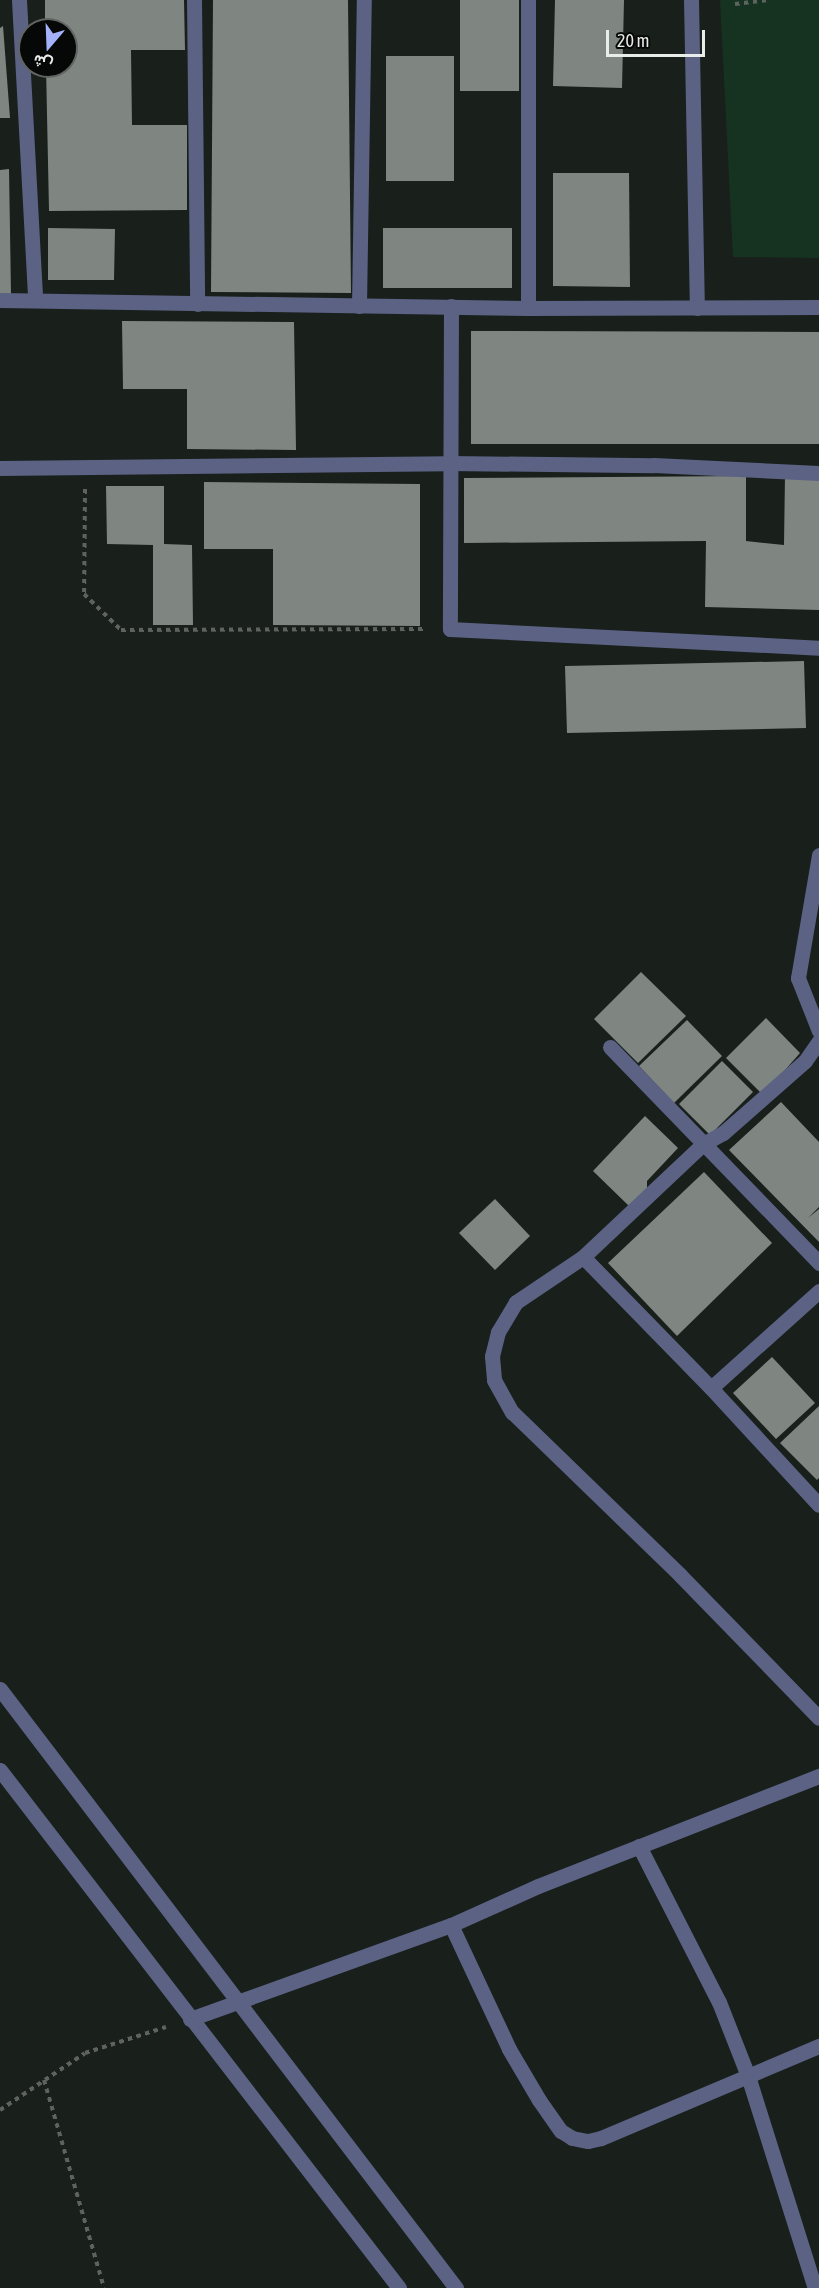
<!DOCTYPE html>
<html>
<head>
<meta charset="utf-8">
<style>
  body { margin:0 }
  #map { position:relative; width:819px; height:2288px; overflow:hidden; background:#191f1b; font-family:"Asap Condensed",Vazirmatn,sans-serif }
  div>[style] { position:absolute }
  .green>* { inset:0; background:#163321 }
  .building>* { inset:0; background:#7f8681 }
  .path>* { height:4px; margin-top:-2px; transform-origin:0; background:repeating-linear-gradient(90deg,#5e6360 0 4.5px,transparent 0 9px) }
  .minor>* { height:15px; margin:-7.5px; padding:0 7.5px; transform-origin:7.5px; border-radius:7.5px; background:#5c6284 }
  .tertiary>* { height:15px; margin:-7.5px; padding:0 7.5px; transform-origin:7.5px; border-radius:7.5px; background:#5c6284 }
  span { translate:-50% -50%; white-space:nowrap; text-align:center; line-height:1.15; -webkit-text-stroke:5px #060807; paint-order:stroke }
  .north { position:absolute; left:18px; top:18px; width:60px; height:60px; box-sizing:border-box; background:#060807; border:2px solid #616462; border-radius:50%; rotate:199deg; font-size:16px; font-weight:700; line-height:24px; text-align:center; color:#e9edea }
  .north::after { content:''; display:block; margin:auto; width:21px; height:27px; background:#a4b2fc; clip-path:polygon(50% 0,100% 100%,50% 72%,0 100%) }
  .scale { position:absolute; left:606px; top:30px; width:99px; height:27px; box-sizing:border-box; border:3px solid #e9edea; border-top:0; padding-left:8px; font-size:18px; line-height:21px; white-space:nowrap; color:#e9edea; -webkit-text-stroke:4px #060807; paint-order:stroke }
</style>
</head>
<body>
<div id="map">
  <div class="green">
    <i style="clip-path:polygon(720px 0,819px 0,819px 258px,733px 257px)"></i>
  </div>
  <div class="building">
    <i style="clip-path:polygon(45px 0,184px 0,185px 50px,131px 50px,132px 125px,187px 125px,187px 210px,49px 211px,46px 66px,66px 66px,66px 30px,45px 30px)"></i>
    <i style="clip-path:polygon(213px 0,348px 0,351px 293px,211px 292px)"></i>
    <i style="clip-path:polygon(460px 0,519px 0,519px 91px,460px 91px)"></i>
    <i style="clip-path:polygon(555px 0,624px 0,622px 88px,553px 86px)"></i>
    <i style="clip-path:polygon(3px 26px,10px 118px,0 118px,0 28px)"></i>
    <i style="clip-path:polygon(386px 56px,454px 56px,454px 181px,386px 181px)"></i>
    <i style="clip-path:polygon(9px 169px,11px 294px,0 294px,0 170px)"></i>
    <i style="clip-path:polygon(553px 173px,629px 173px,630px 287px,553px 286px)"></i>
    <i style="clip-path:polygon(48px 228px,115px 229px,114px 280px,48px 280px)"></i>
    <i style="clip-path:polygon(383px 228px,512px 228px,512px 288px,383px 288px)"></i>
    <i style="clip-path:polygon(122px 321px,294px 322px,296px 450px,187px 449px,187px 389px,123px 389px)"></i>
    <i style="clip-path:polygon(471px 331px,819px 332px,819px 444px,471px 444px)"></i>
    <i style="clip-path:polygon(785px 474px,819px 475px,819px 610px,705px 607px,706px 541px,464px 543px,464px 478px,746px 476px,746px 541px,784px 545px)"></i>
    <i style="clip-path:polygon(204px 482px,420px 484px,420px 626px,273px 625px,273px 549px,204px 549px)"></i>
    <i style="clip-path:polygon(106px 486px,164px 486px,164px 544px,192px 545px,193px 625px,153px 625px,153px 545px,107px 544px)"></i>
    <i style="clip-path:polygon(804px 661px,806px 728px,567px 733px,565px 666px)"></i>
    <i style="clip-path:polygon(641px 972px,686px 1016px,638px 1063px,594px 1019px)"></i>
    <i style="clip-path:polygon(766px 1018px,800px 1053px,763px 1095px,726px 1058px)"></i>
    <i style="clip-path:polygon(687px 1020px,722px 1056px,674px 1103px,639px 1066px)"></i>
    <i style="clip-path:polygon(722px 1061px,753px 1092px,710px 1135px,679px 1104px)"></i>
    <i style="clip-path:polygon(781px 1102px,819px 1142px,819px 1207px,808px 1218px,819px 1209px,819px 1242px,729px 1150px)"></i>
    <i style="clip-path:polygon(645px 1116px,678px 1148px,647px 1181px,647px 1188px,629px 1206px,593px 1171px)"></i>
    <i style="clip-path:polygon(704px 1172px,772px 1243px,677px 1336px,608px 1263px)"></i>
    <i style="clip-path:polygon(495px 1199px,530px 1236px,495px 1270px,459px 1233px)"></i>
    <i style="clip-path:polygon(772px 1357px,815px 1403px,776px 1439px,733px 1393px)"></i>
    <i style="clip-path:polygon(819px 1406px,819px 1478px,817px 1480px,780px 1443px)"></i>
  </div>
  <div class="path">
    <i style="left:735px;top:4px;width:35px;rotate:-7deg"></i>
    <i style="left:85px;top:489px;width:105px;rotate:90.5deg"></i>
    <i style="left:84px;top:594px;width:52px;rotate:44.2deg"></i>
    <i style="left:121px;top:630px;width:304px;rotate:-0.2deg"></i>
    <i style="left:44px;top:2080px;width:216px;rotate:73.9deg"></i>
    <i style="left:0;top:2110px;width:102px;rotate:-33.8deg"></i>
    <i style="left:85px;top:2053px;width:85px;rotate:-17.8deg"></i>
  </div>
  <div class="minor">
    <i style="left:19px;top:0;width:300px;rotate:86.9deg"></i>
    <i style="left:194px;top:0;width:304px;rotate:89.4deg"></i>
    <i style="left:528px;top:0;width:308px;rotate:90deg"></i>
    <i style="left:691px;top:0;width:308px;rotate:88.9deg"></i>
    <i style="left:0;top:300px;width:528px;rotate:0.87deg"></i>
    <i style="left:528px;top:308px;width:291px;rotate:-0.2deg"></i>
    <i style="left:359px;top:306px;width:306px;rotate:-89.1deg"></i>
    <i style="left:451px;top:306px;width:323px;rotate:90.2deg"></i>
    <i style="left:450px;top:629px;width:369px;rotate:2.9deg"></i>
    <i style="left:0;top:468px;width:448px;rotate:-0.6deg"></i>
    <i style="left:448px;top:463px;width:206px;rotate:0.6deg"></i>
    <i style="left:654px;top:465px;width:165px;rotate:2.8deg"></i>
    <i style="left:819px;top:855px;width:125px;rotate:99.7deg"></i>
    <i style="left:798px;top:978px;width:57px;rotate:68.4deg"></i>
    <i style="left:610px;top:1047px;width:301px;rotate:45.9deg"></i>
    <i style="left:583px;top:1257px;width:165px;rotate:-43.3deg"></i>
    <i style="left:703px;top:1144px;width:23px;rotate:-29deg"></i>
    <i style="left:723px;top:1133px;width:109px;rotate:-41.3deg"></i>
    <i style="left:805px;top:1061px;width:24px;rotate:-55deg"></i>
    <i style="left:819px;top:1291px;width:145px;rotate:138.1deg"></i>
    <i style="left:711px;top:1388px;width:159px;rotate:47.3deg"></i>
    <i style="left:711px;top:1388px;width:183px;rotate:-134.3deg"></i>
    <i style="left:583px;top:1257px;width:81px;rotate:146.1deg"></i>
    <i style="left:516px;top:1302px;width:35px;rotate:121deg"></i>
    <i style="left:498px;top:1332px;width:25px;rotate:104deg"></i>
    <i style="left:492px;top:1356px;width:24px;rotate:85deg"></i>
    <i style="left:494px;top:1380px;width:37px;rotate:61deg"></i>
    <i style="left:512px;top:1412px;width:234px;rotate:44.1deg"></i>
    <i style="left:680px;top:1575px;width:199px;rotate:45.8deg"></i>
    <i style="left:639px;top:1846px;width:175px;rotate:62.9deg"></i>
    <i style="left:719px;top:2002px;width:79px;rotate:68.6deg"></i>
    <i style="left:748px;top:2076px;width:222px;rotate:72.5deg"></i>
    <i style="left:451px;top:1925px;width:137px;rotate:64.9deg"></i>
    <i style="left:509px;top:2049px;width:59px;rotate:59.5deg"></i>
    <i style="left:539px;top:2100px;width:38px;rotate:55deg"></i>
    <i style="left:561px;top:2131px;width:13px;rotate:32deg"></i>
    <i style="left:572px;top:2138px;width:16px;rotate:11deg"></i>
    <i style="left:588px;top:2141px;width:13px;rotate:-13deg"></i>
    <i style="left:601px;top:2138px;width:237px;rotate:-22.9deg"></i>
    <i style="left:190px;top:2019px;width:277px;rotate:-19.8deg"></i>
    <i style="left:451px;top:1925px;width:95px;rotate:-24.1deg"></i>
    <i style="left:538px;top:1886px;width:302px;rotate:-21.4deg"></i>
  </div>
  <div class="tertiary">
    <i style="left:0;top:1689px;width:753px;rotate:52.72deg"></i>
    <i style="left:0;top:1770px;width:654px;rotate:52.39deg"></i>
  </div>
  <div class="north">ش</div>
  <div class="scale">20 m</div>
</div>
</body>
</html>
